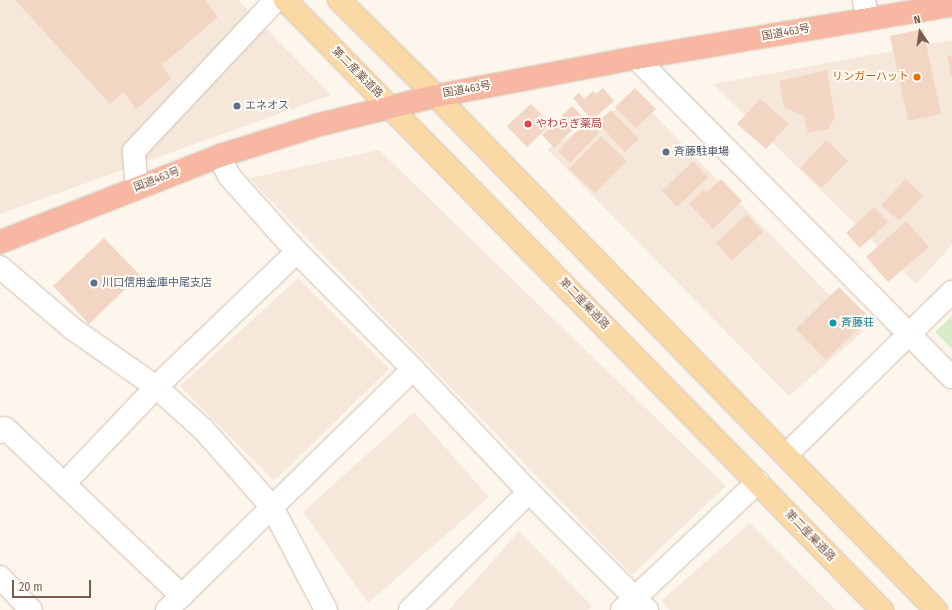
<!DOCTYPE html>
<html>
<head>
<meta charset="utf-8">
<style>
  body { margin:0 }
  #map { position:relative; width:952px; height:610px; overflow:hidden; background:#fdf6ec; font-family:"Fira Sans Condensed","Noto Sans JP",sans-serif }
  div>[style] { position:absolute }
  .residential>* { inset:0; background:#f5e8da }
  .green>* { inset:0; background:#d8ecc9 }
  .building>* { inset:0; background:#f3d5c3 }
  .roads { filter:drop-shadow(0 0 1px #d1beb0) drop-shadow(0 0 1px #d1beb0) }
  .minor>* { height:22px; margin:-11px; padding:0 11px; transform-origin:11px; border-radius:11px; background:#fff }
  .major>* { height:22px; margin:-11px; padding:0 11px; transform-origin:11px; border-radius:11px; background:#fbd9a5 }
  .highway>* { height:22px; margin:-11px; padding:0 11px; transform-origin:11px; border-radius:11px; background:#f7b7a3 }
  .dots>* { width:11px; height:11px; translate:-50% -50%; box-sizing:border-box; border:2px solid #fffaf3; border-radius:50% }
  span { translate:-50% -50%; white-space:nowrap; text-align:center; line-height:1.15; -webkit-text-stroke:4px #fffaf3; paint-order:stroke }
  .street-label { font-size:11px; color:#7a5c4d }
  .food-label { font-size:11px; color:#c56008 }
  .right { translate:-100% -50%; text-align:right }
  .service-label { font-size:11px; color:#4e5e75 }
  .left { translate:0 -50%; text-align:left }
  .health-label { font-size:11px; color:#be3a42 }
  .culture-label { font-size:11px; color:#0d838f }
  .north { position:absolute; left:900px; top:12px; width:40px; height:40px; -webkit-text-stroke:3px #fffaf3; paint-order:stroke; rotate:347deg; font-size:11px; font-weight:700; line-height:16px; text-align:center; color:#7a5c4d }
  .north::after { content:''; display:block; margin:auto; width:14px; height:18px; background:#7a5c4d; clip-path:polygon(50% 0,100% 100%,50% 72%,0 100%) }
  .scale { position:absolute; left:12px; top:580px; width:79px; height:18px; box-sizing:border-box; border:2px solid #7a5c4d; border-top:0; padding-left:5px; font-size:12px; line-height:14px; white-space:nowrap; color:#7a5c4d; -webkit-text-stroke:3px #fffaf3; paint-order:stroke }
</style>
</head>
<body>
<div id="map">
  <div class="residential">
    <i style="clip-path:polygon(0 0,238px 0,331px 95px,0 214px)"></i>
    <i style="clip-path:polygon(952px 40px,952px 245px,916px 284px,713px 84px)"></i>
    <i style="clip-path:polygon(637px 97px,864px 331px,789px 396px,547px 149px)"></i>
    <i style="clip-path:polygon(379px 150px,726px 486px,632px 575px,249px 178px)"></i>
    <i style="clip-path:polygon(298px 278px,389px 369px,274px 481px,180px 386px)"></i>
    <i style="clip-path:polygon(414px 412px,489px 497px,368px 603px,303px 512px)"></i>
    <i style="clip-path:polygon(750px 523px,836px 610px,670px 610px,661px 601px)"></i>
    <i style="clip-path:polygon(519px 531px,592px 606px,588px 610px,449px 610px)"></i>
  </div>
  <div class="green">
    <i style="clip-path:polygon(952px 316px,952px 349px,935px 332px)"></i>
  </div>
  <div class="building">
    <i style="clip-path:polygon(15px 0,205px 0,218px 17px,162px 65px,171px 79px,136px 109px,123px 92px,110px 104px)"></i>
    <i style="clip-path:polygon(923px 29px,941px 114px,908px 121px,890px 36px)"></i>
    <i style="clip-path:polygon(952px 55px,952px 77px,951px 77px,947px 56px)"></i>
    <i style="clip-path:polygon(827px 70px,835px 117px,828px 129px,808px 133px,804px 116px,784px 107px,779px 81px)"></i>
    <i style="clip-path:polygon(603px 88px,614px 101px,592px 120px,573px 98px,579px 93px,584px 99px,593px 91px,596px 94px)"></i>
    <i style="clip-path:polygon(635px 88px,656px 109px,636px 128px,615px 107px)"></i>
    <i style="clip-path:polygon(760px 99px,789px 124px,766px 149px,737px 124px)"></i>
    <i style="clip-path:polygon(531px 104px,551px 124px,527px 147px,507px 126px)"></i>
    <i style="clip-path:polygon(572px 106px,584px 118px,554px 148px,542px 135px)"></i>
    <i style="clip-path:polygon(611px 110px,639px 139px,625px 152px,598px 123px)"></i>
    <i style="clip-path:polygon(587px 121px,599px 133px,570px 163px,558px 151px)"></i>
    <i style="clip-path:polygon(601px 136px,627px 161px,595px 193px,569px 169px)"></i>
    <i style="clip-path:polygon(826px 140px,848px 161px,822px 188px,800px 168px)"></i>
    <i style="clip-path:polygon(693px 161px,708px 177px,677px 207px,662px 191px)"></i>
    <i style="clip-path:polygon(721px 179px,742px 201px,713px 229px,689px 204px,703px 190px,706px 193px)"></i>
    <i style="clip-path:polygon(906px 179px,923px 196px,899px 221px,881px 205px)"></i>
    <i style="clip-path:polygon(874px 207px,888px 222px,860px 248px,846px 233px)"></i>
    <i style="clip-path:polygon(747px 214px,763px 232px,732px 261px,716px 243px)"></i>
    <i style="clip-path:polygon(906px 221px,929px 247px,888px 282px,866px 257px)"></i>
    <i style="clip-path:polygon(104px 238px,140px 275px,89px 324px,53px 286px)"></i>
    <i style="clip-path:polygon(839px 287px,870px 318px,826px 360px,796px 329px)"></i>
  </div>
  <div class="roads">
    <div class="minor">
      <i style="left:864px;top:0;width:19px;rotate:81deg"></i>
      <i style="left:636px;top:58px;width:449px;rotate:45.3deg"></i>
      <i style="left:219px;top:156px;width:22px;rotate:63deg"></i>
      <i style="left:229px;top:176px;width:102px;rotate:48.2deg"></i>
      <i style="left:297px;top:252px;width:165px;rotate:45.2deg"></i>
      <i style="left:413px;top:369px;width:169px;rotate:46.7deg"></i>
      <i style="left:529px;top:492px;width:167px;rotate:45deg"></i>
      <i style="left:137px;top:188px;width:37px;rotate:-95deg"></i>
      <i style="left:134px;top:151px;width:207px;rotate:-46.8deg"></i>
      <i style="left:0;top:267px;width:96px;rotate:40.3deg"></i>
      <i style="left:73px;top:329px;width:101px;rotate:34.9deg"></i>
      <i style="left:156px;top:387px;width:63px;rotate:41.8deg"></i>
      <i style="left:203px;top:429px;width:104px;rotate:48.5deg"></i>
      <i style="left:272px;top:507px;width:116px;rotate:62.3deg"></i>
      <i style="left:0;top:432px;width:6px;rotate:-39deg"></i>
      <i style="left:5px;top:428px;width:244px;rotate:43.5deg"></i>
      <i style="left:786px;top:455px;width:233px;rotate:-44.5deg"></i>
      <i style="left:64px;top:484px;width:134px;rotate:-46.5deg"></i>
      <i style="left:156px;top:387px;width:195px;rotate:-43.8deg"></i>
      <i style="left:0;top:577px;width:45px;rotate:46.8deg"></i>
      <i style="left:167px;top:610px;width:344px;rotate:-44.4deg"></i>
      <i style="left:410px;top:610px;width:168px;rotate:-44.8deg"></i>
      <i style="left:622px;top:610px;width:187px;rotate:-43.3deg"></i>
    </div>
    <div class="major">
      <i style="left:285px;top:0;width:854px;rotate:45.62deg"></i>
      <i style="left:339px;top:0;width:136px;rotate:44.7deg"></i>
      <i style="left:436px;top:96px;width:717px;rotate:45.79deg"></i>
    </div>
    <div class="highway">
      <i style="left:0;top:242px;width:235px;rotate:-21.4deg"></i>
      <i style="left:219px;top:156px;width:104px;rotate:-17.4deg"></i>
      <i style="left:318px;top:125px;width:122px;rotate:-13.8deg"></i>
      <i style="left:436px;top:96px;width:204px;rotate:-10.8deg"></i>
      <i style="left:636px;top:58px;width:320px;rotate:-9.5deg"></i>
    </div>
  </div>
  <div class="dots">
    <i style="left:917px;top:77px;background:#e8710a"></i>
    <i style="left:237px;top:106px;background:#5c6f8a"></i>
    <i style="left:528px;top:124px;background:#e0444e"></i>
    <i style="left:666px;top:152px;background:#5c6f8a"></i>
    <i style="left:94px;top:283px;background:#5c6f8a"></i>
    <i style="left:833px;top:323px;background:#0f9aa8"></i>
  </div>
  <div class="street-label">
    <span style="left:786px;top:33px;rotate:-10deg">国道463号</span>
    <span style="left:357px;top:73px;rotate:45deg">第二産業道路</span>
    <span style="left:467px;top:90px;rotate:-10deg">国道463号</span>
    <span style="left:157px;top:180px;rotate:-21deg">国道463号</span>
    <span style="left:584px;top:304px;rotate:46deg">第二産業道路</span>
    <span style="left:810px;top:536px;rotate:46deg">第二産業道路</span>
  </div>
  <div class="food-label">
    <span class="right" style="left:909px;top:77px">リンガーハット</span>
  </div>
  <div class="service-label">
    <span class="left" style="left:245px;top:106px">エネオス</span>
    <span class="left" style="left:674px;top:152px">斉藤駐車場</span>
    <span class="left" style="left:102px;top:283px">川口信用金庫中尾支店</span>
  </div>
  <div class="health-label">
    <span class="left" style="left:536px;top:124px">やわらぎ薬局</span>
  </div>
  <div class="culture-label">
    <span class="left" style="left:841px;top:323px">斉藤荘</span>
  </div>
  <div class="north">N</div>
  <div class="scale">20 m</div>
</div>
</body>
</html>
